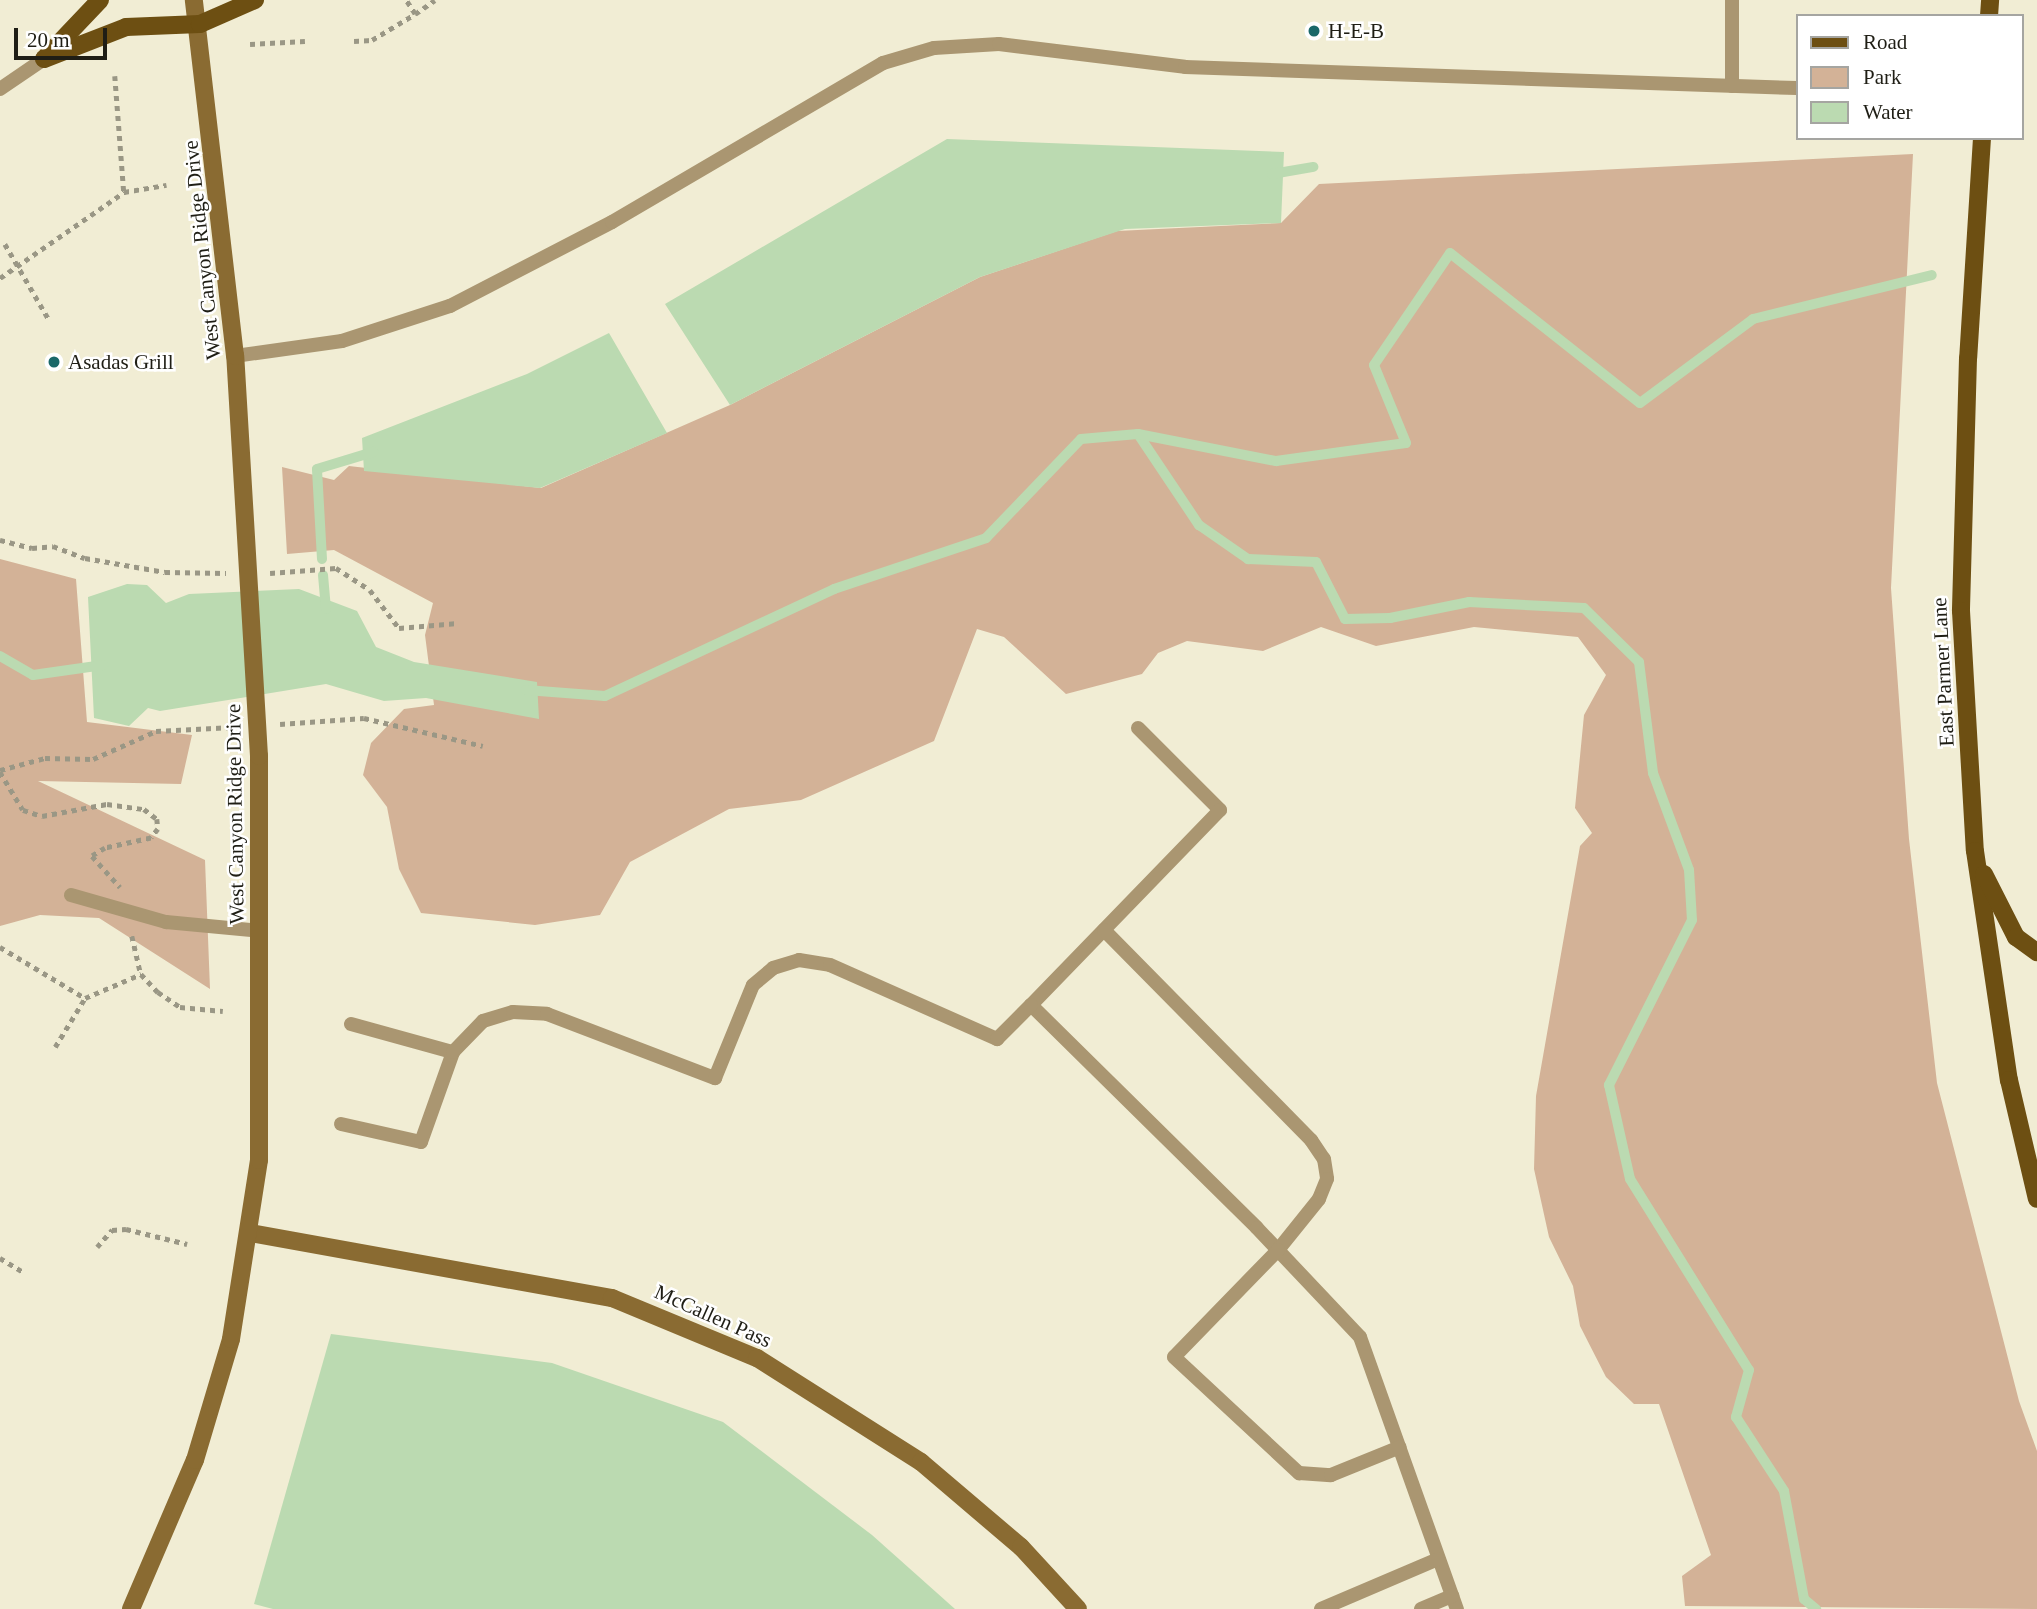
<!DOCTYPE html>
<html>
<head>
<meta charset="utf-8">
<style>
  body { margin:0 }
  #map { position:relative; width:2037px; height:1609px; overflow:hidden; background:#f1edd4; font-family:"Times New Roman",serif }
  div>[style] { position:absolute }
  .green>* { inset:0; background:#d3b297 }
  .water>* { inset:0; background:#bbdab1 }
  .stream>* { height:10px; margin:-5px; padding:0 5px; transform-origin:5px; border-radius:5px; background:#bbdab1 }
  .path>* { height:4.5px; margin-top:-2.25px; transform-origin:0; background:repeating-linear-gradient(90deg,#9a9785 0 5px,transparent 0 10px) }
  .lane>* { height:14px; margin:-7px; padding:0 7px; transform-origin:7px; border-radius:7px; background:#aa9671 }
  .secondary>* { height:18px; margin:-9px; padding:0 9px; transform-origin:9px; border-radius:9px; background:#8a6b32 }
  .primary>* { height:18px; margin:-9px; padding:0 9px; transform-origin:9px; border-radius:9px; background:#6d4f12 }
  .dots>* { width:19px; height:19px; translate:-50% -50%; box-sizing:border-box; border:4px solid #fff; border-radius:50% }
  span { translate:-50% -50%; white-space:nowrap; text-align:center; line-height:1.15; -webkit-text-stroke:5px #fff; paint-order:stroke }
  .poi-label { font-size:21px; color:#1f1e15 }
  .left { translate:0 -50%; text-align:left }
  .street-label { font-size:21px; color:#1f1e15 }
  .legend { position:absolute; left:1796px; top:14px; width:228px; height:126px; box-sizing:border-box; background:#fff; border:2px solid #a5a5a1; margin:0; padding:9px 12px; list-style:none; font-size:21px; color:#1f1e15 }
  .legend li { display:flex; align-items:center; gap:14px; height:35px }
  .legend b { width:35px; border:2px solid #a5a5a1 }
  .scale { position:absolute; left:14px; top:28px; width:93px; height:32px; box-sizing:border-box; border:4px solid #1f1e15; border-top:0; padding-left:9px; font-size:21px; line-height:24px; white-space:nowrap; color:#1f1e15; -webkit-text-stroke:5px #fff; paint-order:stroke }
</style>
</head>
<body>
<div id="map">
  <div class="green">
    <i style="clip-path:polygon(1913px 154px,1891px 588px,1909px 839px,1937px 1083px,2019px 1401px,2037px 1451px,2037px 1609px,1685px 1606px,1682px 1576px,1711px 1555px,1659px 1404px,1634px 1404px,1606px 1377px,1580px 1326px,1573px 1286px,1549px 1237px,1534px 1169px,1536px 1096px,1580px 846px,1592px 833px,1575px 808px,1584px 715px,1606px 675px,1578px 637px,1474px 627px,1376px 646px,1321px 627px,1263px 651px,1187px 641px,1158px 653px,1142px 674px,1066px 694px,1004px 637px,977px 629px,934px 741px,801px 800px,729px 809px,630px 862px,600px 915px,535px 925px,421px 913px,399px 869px,387px 807px,363px 775px,371px 743px,404px 709px,434px 705px,425px 635px,433px 603px,334px 550px,287px 554px,282px 467px,334px 480px,349px 466px,541px 488px,730px 405px,980px 277px,1117px 231px,1281px 223px,1319px 184px)"></i>
    <i style="clip-path:polygon(0 559px,76px 579px,87px 722px,192px 735px,181px 784px,38px 781px,205px 860px,210px 989px,99px 918px,40px 915px,0 926px)"></i>
  </div>
  <div class="water">
    <i style="clip-path:polygon(947px 139px,1284px 152px,1281px 223px,1125px 229px,980px 277px,730px 405px,665px 304px)"></i>
    <i style="clip-path:polygon(609px 333px,667px 433px,540px 488px,364px 471px,362px 438px,527px 374px)"></i>
    <i style="clip-path:polygon(127px 584px,147px 585px,166px 603px,189px 594px,299px 589px,357px 611px,376px 647px,414px 662px,537px 682px,539px 719px,426px 698px,384px 701px,326px 684px,160px 711px,148px 708px,129px 726px,94px 718px,88px 597px)"></i>
    <i style="clip-path:polygon(331px 1334px,552px 1363px,723px 1422px,872px 1535px,955px 1609px,273px 1609px,254px 1604px)"></i>
  </div>
  <div class="stream">
    <i style="left:1272px;top:174px;width:42px;rotate:-9.7deg"></i>
    <i style="left:1138px;top:434px;width:110px;rotate:56.2deg"></i>
    <i style="left:1199px;top:525px;width:60px;rotate:34.8deg"></i>
    <i style="left:1248px;top:559px;width:68px;rotate:2.5deg"></i>
    <i style="left:1316px;top:562px;width:64px;rotate:63deg"></i>
    <i style="left:1345px;top:619px;width:45px;rotate:-1.3deg"></i>
    <i style="left:1390px;top:618px;width:81px;rotate:-11.4deg"></i>
    <i style="left:1469px;top:602px;width:115px;rotate:3deg"></i>
    <i style="left:1584px;top:608px;width:77px;rotate:44.5deg"></i>
    <i style="left:1639px;top:662px;width:112px;rotate:82.8deg"></i>
    <i style="left:1653px;top:773px;width:103px;rotate:69.6deg"></i>
    <i style="left:1689px;top:870px;width:50px;rotate:86.6deg"></i>
    <i style="left:1692px;top:920px;width:185px;rotate:116.7deg"></i>
    <i style="left:1609px;top:1085px;width:96px;rotate:77.4deg"></i>
    <i style="left:1630px;top:1179px;width:225px;rotate:58.1deg"></i>
    <i style="left:1749px;top:1370px;width:49px;rotate:105.5deg"></i>
    <i style="left:1736px;top:1417px;width:88px;rotate:57deg"></i>
    <i style="left:1784px;top:1491px;width:110px;rotate:79.5deg"></i>
    <i style="left:1804px;top:1599px;width:16px;rotate:40deg"></i>
    <i style="left:322px;top:559px;width:90px;rotate:-93.2deg"></i>
    <i style="left:317px;top:469px;width:59px;rotate:-16.9deg"></i>
    <i style="left:323px;top:575px;width:34px;rotate:85deg"></i>
    <i style="left:0;top:656px;width:38px;rotate:30deg"></i>
    <i style="left:33px;top:675px;width:71px;rotate:-8.1deg"></i>
    <i style="left:526px;top:690px;width:79px;rotate:4.3deg"></i>
    <i style="left:605px;top:696px;width:253px;rotate:-25deg"></i>
    <i style="left:834px;top:589px;width:160px;rotate:-18.5deg"></i>
    <i style="left:986px;top:538px;width:137px;rotate:-46.2deg"></i>
    <i style="left:1081px;top:439px;width:57px;rotate:-5deg"></i>
    <i style="left:1138px;top:434px;width:141px;rotate:11.1deg"></i>
    <i style="left:1276px;top:461px;width:131px;rotate:-7.9deg"></i>
    <i style="left:1406px;top:443px;width:84px;rotate:-112.3deg"></i>
    <i style="left:1374px;top:365px;width:135px;rotate:-55.8deg"></i>
    <i style="left:1450px;top:253px;width:242px;rotate:38.3deg"></i>
    <i style="left:1640px;top:403px;width:141px;rotate:-36.6deg"></i>
    <i style="left:1753px;top:319px;width:184px;rotate:-13.8deg"></i>
  </div>
  <div class="path">
    <i style="left:415px;top:14px;width:24px;rotate:-35deg"></i>
    <i style="left:354px;top:41px;width:18px;rotate:-3deg"></i>
    <i style="left:372px;top:40px;width:50px;rotate:-31.2deg"></i>
    <i style="left:415px;top:14px;width:17px;rotate:-123deg"></i>
    <i style="left:250px;top:44px;width:55px;rotate:-3.1deg"></i>
    <i style="left:115px;top:76px;width:116px;rotate:85.6deg"></i>
    <i style="left:124px;top:192px;width:43px;rotate:-9.5deg"></i>
    <i style="left:5px;top:244px;width:86px;rotate:59.8deg"></i>
    <i style="left:0;top:278px;width:151px;rotate:-34.7deg"></i>
    <i style="left:0;top:540px;width:33px;rotate:14deg"></i>
    <i style="left:32px;top:548px;width:21px;rotate:-5deg"></i>
    <i style="left:53px;top:546px;width:34px;rotate:21deg"></i>
    <i style="left:85px;top:558px;width:81px;rotate:9.9deg"></i>
    <i style="left:165px;top:572px;width:61px;rotate:0.9deg"></i>
    <i style="left:270px;top:573px;width:66px;rotate:-4.3deg"></i>
    <i style="left:336px;top:568px;width:40px;rotate:32.9deg"></i>
    <i style="left:370px;top:590px;width:48px;rotate:52.7deg"></i>
    <i style="left:399px;top:628px;width:59px;rotate:-4.8deg"></i>
    <i style="left:280px;top:724px;width:84px;rotate:-4.1deg"></i>
    <i style="left:364px;top:718px;width:122px;rotate:13.2deg"></i>
    <i style="left:0;top:770px;width:47px;rotate:-14.9deg"></i>
    <i style="left:45px;top:758px;width:48px;rotate:1.2deg"></i>
    <i style="left:93px;top:759px;width:69px;rotate:-24deg"></i>
    <i style="left:156px;top:731px;width:77px;rotate:-3deg"></i>
    <i style="left:0;top:772px;width:44px;rotate:58.8deg"></i>
    <i style="left:23px;top:810px;width:20px;rotate:18deg"></i>
    <i style="left:42px;top:816px;width:66px;rotate:-10.5deg"></i>
    <i style="left:107px;top:804px;width:37px;rotate:8deg"></i>
    <i style="left:144px;top:809px;width:16px;rotate:38deg"></i>
    <i style="left:157px;top:819px;width:10px;rotate:84deg"></i>
    <i style="left:158px;top:829px;width:11px;rotate:128deg"></i>
    <i style="left:151px;top:838px;width:47px;rotate:167.7deg"></i>
    <i style="left:105px;top:848px;width:15px;rotate:148deg"></i>
    <i style="left:92px;top:856px;width:42px;rotate:47.9deg"></i>
    <i style="left:132px;top:936px;width:39px;rotate:77deg"></i>
    <i style="left:141px;top:974px;width:25px;rotate:47deg"></i>
    <i style="left:158px;top:992px;width:27px;rotate:34deg"></i>
    <i style="left:180px;top:1007px;width:43px;rotate:5.3deg"></i>
    <i style="left:0;top:947px;width:99px;rotate:31deg"></i>
    <i style="left:55px;top:1047px;width:57px;rotate:-58.5deg"></i>
    <i style="left:85px;top:998px;width:61px;rotate:-23.2deg"></i>
    <i style="left:97px;top:1247px;width:23px;rotate:-49deg"></i>
    <i style="left:112px;top:1230px;width:14px;rotate:-4deg"></i>
    <i style="left:126px;top:1229px;width:63px;rotate:13.8deg"></i>
    <i style="left:0;top:1258px;width:26px;rotate:31deg"></i>
  </div>
  <div class="lane">
    <i style="left:1732px;top:86px;width:86px;rotate:-90deg"></i>
    <i style="left:0;top:89px;width:53px;rotate:-34.3deg"></i>
    <i style="left:235px;top:356px;width:108px;rotate:-8deg"></i>
    <i style="left:342px;top:341px;width:114px;rotate:-18deg"></i>
    <i style="left:450px;top:306px;width:182px;rotate:-27.4deg"></i>
    <i style="left:612px;top:222px;width:314px;rotate:-30.4deg"></i>
    <i style="left:883px;top:63px;width:53px;rotate:-16.4deg"></i>
    <i style="left:934px;top:48px;width:65px;rotate:-3.5deg"></i>
    <i style="left:999px;top:44px;width:187px;rotate:7deg"></i>
    <i style="left:1185px;top:67px;width:612px;rotate:1.97deg"></i>
    <i style="left:1138px;top:728px;width:116px;rotate:45deg"></i>
    <i style="left:1220px;top:810px;width:272px;rotate:134.1deg"></i>
    <i style="left:1031px;top:1005px;width:317px;rotate:44.6deg"></i>
    <i style="left:1257px;top:1228px;width:150px;rotate:46.6deg"></i>
    <i style="left:1360px;top:1337px;width:289px;rotate:70.4deg"></i>
    <i style="left:71px;top:895px;width:99px;rotate:15.9deg"></i>
    <i style="left:166px;top:922px;width:95px;rotate:5.4deg"></i>
    <i style="left:1104px;top:930px;width:295px;rotate:45.4deg"></i>
    <i style="left:1311px;top:1140px;width:23px;rotate:56deg"></i>
    <i style="left:1324px;top:1159px;width:20px;rotate:81deg"></i>
    <i style="left:1327px;top:1179px;width:22px;rotate:112deg"></i>
    <i style="left:1319px;top:1199px;width:65px;rotate:128.8deg"></i>
    <i style="left:1278px;top:1250px;width:149px;rotate:134.2deg"></i>
    <i style="left:1174px;top:1357px;width:171px;rotate:42.9deg"></i>
    <i style="left:1299px;top:1473px;width:32px;rotate:4deg"></i>
    <i style="left:1331px;top:1475px;width:74px;rotate:-22.1deg"></i>
    <i style="left:351px;top:1024px;width:106px;rotate:15.4deg"></i>
    <i style="left:341px;top:1124px;width:82px;rotate:12.7deg"></i>
    <i style="left:421px;top:1142px;width:96px;rotate:-70.4deg"></i>
    <i style="left:453px;top:1052px;width:43px;rotate:-45.9deg"></i>
    <i style="left:483px;top:1021px;width:31px;rotate:-17deg"></i>
    <i style="left:513px;top:1012px;width:34px;rotate:3deg"></i>
    <i style="left:547px;top:1014px;width:180px;rotate:20.9deg"></i>
    <i style="left:715px;top:1078px;width:100px;rotate:-67.8deg"></i>
    <i style="left:753px;top:985px;width:26px;rotate:-40deg"></i>
    <i style="left:773px;top:968px;width:27px;rotate:-17deg"></i>
    <i style="left:799px;top:960px;width:31px;rotate:9deg"></i>
    <i style="left:830px;top:965px;width:183px;rotate:23.9deg"></i>
    <i style="left:997px;top:1039px;width:48px;rotate:-45deg"></i>
    <i style="left:1321px;top:1609px;width:127px;rotate:-23.1deg"></i>
    <i style="left:1421px;top:1609px;width:34px;rotate:-23deg"></i>
  </div>
  <div class="secondary">
    <i style="left:250px;top:1233px;width:368px;rotate:10.2deg"></i>
    <i style="left:612px;top:1298px;width:157px;rotate:22.5deg"></i>
    <i style="left:757px;top:1358px;width:194px;rotate:32.4deg"></i>
    <i style="left:921px;top:1462px;width:131px;rotate:40.4deg"></i>
    <i style="left:1021px;top:1547px;width:84px;rotate:47.4deg"></i>
    <i style="left:131px;top:1609px;width:162px;rotate:-66.8deg"></i>
    <i style="left:195px;top:1460px;width:126px;rotate:-73.4deg"></i>
    <i style="left:231px;top:1339px;width:181px;rotate:-81.1deg"></i>
    <i style="left:259px;top:1160px;width:404px;rotate:-90deg"></i>
    <i style="left:259px;top:756px;width:401px;rotate:-93.4deg"></i>
    <i style="left:235px;top:356px;width:358px;rotate:-96.6deg"></i>
  </div>
  <div class="primary">
    <i style="left:100px;top:0;width:81px;rotate:133.5deg"></i>
    <i style="left:44px;top:59px;width:88px;rotate:-21.3deg"></i>
    <i style="left:126px;top:27px;width:74px;rotate:-2.3deg"></i>
    <i style="left:200px;top:24px;width:60px;rotate:-23.6deg"></i>
    <i style="left:1989px;top:16px;width:16px;rotate:-86deg"></i>
    <i style="left:1982px;top:138px;width:220px;rotate:93.6deg"></i>
    <i style="left:1968px;top:358px;width:253px;rotate:91.6deg"></i>
    <i style="left:1961px;top:611px;width:240px;rotate:86.7deg"></i>
    <i style="left:1975px;top:851px;width:232px;rotate:81.6deg"></i>
    <i style="left:2009px;top:1080px;width:122px;rotate:76.8deg"></i>
    <i style="left:1984px;top:874px;width:71px;rotate:63.1deg"></i>
    <i style="left:2016px;top:937px;width:26px;rotate:36deg"></i>
  </div>
  <div class="dots">
    <i style="left:1314px;top:31px;background:#1a6868"></i>
    <i style="left:54px;top:362px;background:#1a6868"></i>
  </div>
  <div class="poi-label">
    <span class="left" style="left:1328px;top:31px">H-E-B</span>
    <span class="left" style="left:68px;top:362px">Asadas Grill</span>
  </div>
  <div class="street-label">
    <span style="left:202px;top:250px;rotate:-96deg">West Canyon Ridge Drive</span>
    <span style="left:1943px;top:672px;rotate:-93deg">East Parmer Lane</span>
    <span style="left:235px;top:814px;rotate:-91deg">West Canyon Ridge Drive</span>
    <span style="left:713px;top:1316px;rotate:24deg">McCallen Pass</span>
  </div>
  <ul class="legend">
  <li><b style="height:9px;background:#6d4f12"></b>Road</li>
  <li><b style="height:19px;background:#d3b297"></b>Park</li>
  <li><b style="height:19px;background:#bbdab1"></b>Water</li>
  </ul>
  <div class="scale">20 m</div>
</div>
</body>
</html>
